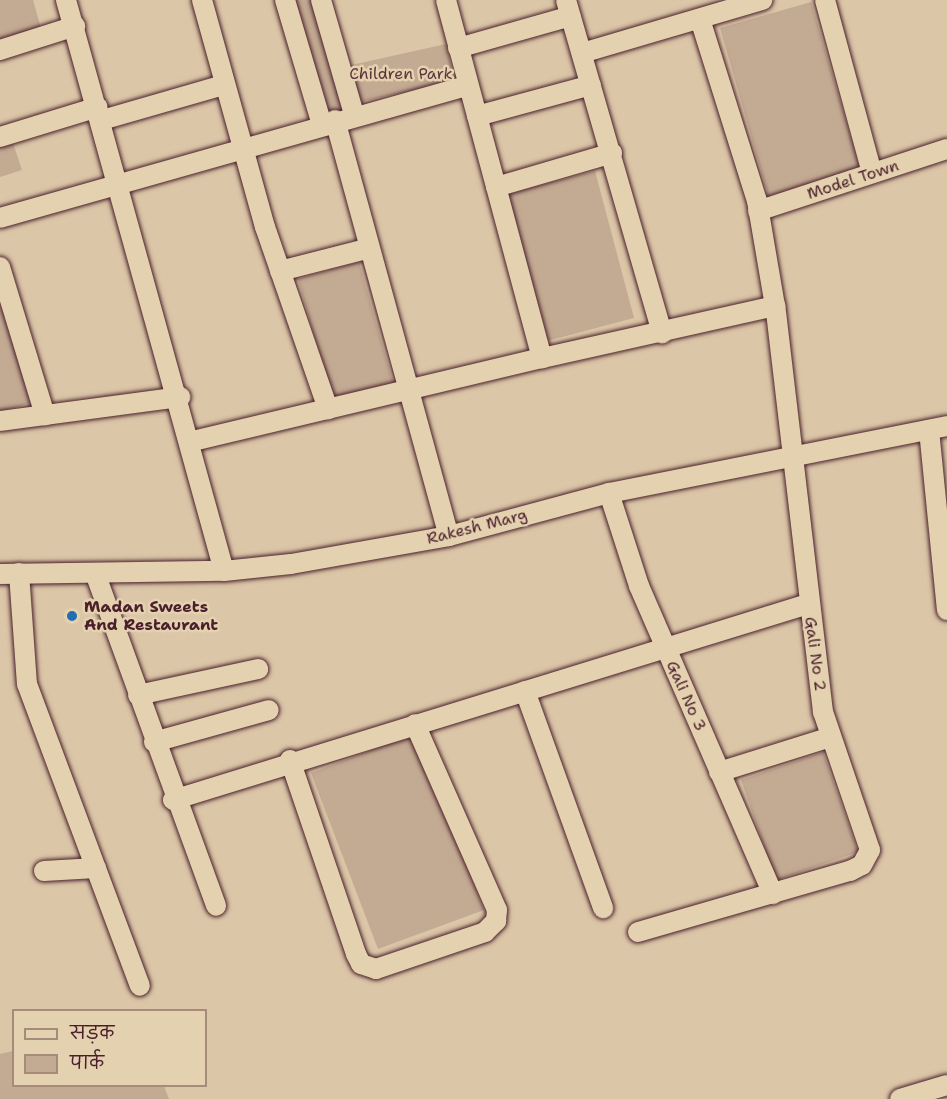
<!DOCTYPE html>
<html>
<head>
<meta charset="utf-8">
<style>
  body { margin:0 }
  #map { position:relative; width:947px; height:1099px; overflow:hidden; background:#dbc6a7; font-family:"Shantell Sans","Playpen Sans Deva",sans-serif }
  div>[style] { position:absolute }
  .green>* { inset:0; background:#c3aa92 }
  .roads { filter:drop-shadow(0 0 2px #4a1f2b) drop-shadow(0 0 2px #4a1f2b) }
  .minor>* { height:20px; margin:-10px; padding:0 10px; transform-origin:10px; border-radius:10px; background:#e4d1af }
  .dots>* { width:16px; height:16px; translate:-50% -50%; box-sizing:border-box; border:3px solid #e4d1af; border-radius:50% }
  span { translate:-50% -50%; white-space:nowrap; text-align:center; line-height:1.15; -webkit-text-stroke:5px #e4d1af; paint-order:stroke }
  .park-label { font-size:16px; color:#5c343a }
  .street-label { font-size:16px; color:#4a1f2b }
  .poi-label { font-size:16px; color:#4a1f2b; font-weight:700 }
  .left { translate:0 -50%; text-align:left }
  .legend { position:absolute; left:12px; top:1009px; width:195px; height:78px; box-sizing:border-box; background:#e4d1af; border:2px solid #a68a7a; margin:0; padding:8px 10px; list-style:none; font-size:18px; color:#4a1f2b }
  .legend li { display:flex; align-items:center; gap:12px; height:30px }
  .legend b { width:30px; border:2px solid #a68a7a }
</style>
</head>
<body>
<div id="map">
  <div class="green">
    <i style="clip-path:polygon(0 0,33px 0,42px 32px,0 43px)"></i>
    <i style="clip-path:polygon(288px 0,317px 0,348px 110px,322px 116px)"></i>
    <i style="clip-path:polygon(811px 2px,861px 172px,769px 198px,720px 28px)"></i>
    <i style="clip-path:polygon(446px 44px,454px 81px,355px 103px,347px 66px)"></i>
    <i style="clip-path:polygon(11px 137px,22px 170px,0 177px,0 141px)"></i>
    <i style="clip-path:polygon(595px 171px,634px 318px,543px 342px,504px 195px)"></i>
    <i style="clip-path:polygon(359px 262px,394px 386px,333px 403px,298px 279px)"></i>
    <i style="clip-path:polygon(0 287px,36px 401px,0 412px)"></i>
    <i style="clip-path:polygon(417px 733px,484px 910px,378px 949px,311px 773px)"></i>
    <i style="clip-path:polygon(823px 752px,858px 852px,776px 880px,741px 780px)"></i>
    <i style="clip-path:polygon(13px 1051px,14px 1086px,164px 1086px,169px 1099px,0 1099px,0 1054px)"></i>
  </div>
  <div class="roads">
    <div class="minor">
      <i style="left:66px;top:0;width:592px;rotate:74.53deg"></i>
      <i style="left:202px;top:0;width:236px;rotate:74.5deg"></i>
      <i style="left:265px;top:227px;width:193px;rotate:70.9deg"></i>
      <i style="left:285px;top:0;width:130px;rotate:73.5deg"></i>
      <i style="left:321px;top:0;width:119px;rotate:73.9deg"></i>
      <i style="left:446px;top:0;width:371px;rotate:75deg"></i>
      <i style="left:542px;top:358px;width:239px;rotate:-12.6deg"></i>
      <i style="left:566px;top:0;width:347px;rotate:73.9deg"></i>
      <i style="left:825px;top:0;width:179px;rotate:74.8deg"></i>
      <i style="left:458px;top:48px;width:117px;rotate:-15.8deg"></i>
      <i style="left:0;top:50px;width:79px;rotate:-17.7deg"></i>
      <i style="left:582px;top:53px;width:188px;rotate:-16.4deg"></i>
      <i style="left:477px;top:116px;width:118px;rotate:-15.2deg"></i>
      <i style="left:102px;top:120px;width:126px;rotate:-16.1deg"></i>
      <i style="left:335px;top:120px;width:431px;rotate:74.7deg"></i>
      <i style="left:0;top:137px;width:102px;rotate:-17deg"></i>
      <i style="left:496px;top:187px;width:121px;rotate:-16.3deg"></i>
      <i style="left:758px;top:211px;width:199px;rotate:-18.2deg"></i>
      <i style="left:0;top:218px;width:486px;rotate:-15.8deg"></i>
      <i style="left:0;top:267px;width:155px;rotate:73.1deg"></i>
      <i style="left:280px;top:271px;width:89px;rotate:-14.3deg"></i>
      <i style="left:0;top:421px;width:182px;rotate:-7.6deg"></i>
      <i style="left:929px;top:430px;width:181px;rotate:84.3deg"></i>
      <i style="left:189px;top:442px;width:363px;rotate:-13.4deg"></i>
      <i style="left:609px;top:493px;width:98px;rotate:72.1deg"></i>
      <i style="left:639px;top:586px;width:336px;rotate:66.5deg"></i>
      <i style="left:19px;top:573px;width:111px;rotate:85.9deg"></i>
      <i style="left:27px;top:684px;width:322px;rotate:69.5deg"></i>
      <i style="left:95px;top:573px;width:354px;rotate:70deg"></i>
      <i style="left:0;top:574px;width:224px;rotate:-0.8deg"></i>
      <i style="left:224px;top:571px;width:67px;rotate:-6deg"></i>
      <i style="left:291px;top:564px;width:160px;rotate:-10deg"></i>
      <i style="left:449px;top:536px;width:166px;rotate:-15deg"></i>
      <i style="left:609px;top:493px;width:345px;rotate:-11.2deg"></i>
      <i style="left:525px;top:691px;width:231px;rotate:70.2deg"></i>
      <i style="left:138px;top:695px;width:123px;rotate:-12.2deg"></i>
      <i style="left:154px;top:742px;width:119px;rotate:-15.5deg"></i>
      <i style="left:290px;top:760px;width:205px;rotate:71.2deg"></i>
      <i style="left:356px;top:954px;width:11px;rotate:63deg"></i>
      <i style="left:361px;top:964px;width:16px;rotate:18deg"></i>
      <i style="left:376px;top:969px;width:115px;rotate:-18.7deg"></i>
      <i style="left:485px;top:932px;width:16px;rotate:-45deg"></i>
      <i style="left:496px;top:921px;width:11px;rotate:-85deg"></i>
      <i style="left:497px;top:910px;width:203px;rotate:-113.8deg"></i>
      <i style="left:719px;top:772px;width:117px;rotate:-17.4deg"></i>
      <i style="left:173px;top:800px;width:665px;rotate:-17.15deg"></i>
      <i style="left:44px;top:871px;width:52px;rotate:-3.3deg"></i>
      <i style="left:638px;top:932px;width:221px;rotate:-16.1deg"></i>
      <i style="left:850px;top:871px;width:13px;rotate:-27deg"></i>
      <i style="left:862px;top:865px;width:17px;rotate:-62deg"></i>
      <i style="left:870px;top:850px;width:146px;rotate:-108.8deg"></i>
      <i style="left:823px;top:712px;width:409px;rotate:-96.7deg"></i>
      <i style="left:775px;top:306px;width:107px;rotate:-99.7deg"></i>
      <i style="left:757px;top:201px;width:191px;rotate:-107.4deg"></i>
      <i style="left:900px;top:1099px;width:49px;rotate:-16.6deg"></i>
    </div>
  </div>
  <div class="dots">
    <i style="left:72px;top:616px;background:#1f6fb2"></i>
  </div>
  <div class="park-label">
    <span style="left:401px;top:74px">Children Park</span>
  </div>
  <div class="street-label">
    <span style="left:853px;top:180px;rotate:-18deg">Model Town</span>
    <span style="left:477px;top:527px;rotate:-14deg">Rakesh Marg</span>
    <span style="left:815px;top:654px;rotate:82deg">Gali No 2</span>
    <span style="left:686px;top:696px;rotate:66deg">Gali No 3</span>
  </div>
  <div class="poi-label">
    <span class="left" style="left:84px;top:616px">Madan Sweets<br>And Restaurant</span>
  </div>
  <ul class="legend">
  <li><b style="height:8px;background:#e4d1af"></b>सड़क</li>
  <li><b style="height:16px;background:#c3aa92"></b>पार्क</li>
  </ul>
</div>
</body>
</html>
